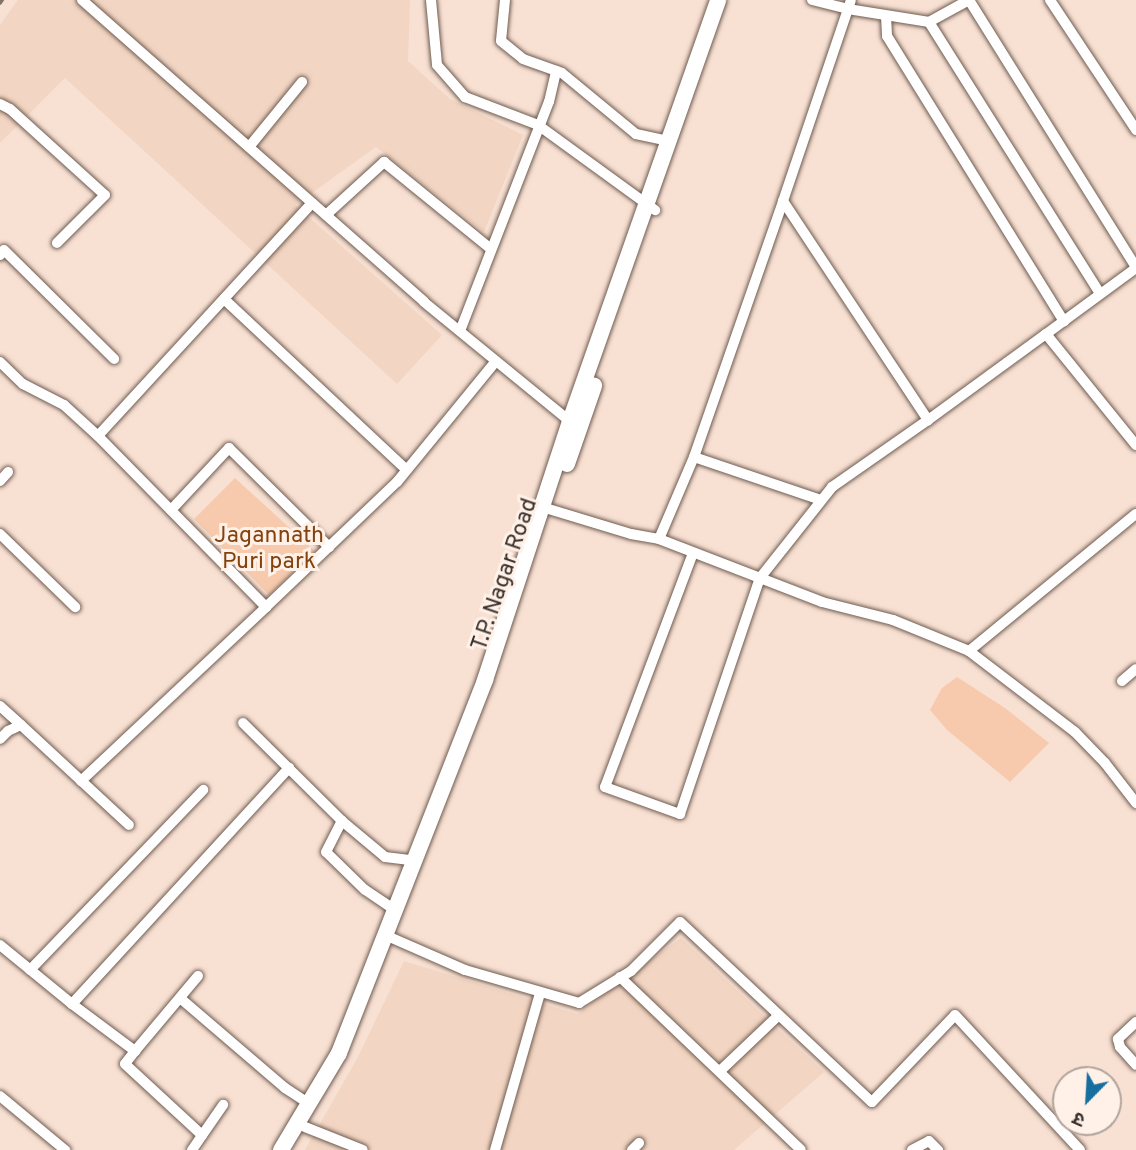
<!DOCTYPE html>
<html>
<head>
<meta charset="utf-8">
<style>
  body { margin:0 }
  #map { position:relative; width:1136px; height:1150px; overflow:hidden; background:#f8e1d3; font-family:Overpass,"Noto Sans Devanagari",sans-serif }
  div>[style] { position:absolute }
  .built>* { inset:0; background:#f2d5c2 }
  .green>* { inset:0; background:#f7caae }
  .roads { filter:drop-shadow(0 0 2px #6f5b50) drop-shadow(0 0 2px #6f5b50) }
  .minor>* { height:10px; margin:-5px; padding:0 5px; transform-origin:5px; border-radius:5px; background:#fff }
  .secondary>* { height:16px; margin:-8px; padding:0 8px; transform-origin:8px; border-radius:8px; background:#fff }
  .rail>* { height:3.5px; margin:-1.75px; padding:0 1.75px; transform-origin:1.75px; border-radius:1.75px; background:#81736a }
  span { translate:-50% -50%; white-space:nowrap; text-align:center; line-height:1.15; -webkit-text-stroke:6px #fff1e8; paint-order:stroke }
  .park-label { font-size:23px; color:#83420e }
  .street-label { font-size:23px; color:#39302b }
  .north { position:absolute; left:1052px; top:1066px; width:70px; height:70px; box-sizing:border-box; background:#fff1e8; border:2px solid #b0a49c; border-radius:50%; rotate:204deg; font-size:19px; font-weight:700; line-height:28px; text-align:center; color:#39302b }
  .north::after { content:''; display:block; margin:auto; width:24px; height:32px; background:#176f9f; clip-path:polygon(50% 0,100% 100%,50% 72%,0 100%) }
</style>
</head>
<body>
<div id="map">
  <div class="built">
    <i style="clip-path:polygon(18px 0,410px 0,408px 61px,450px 99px,523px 135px,484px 232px,376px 147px,295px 205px,442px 335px,397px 384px,65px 78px,0 143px,0 25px)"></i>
    <i style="clip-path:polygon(681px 938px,824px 1072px,734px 1150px,305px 1150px,358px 1057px,404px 961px,577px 1014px)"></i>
  </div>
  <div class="green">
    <i style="clip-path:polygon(235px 478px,315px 551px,269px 595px,194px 519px)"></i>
    <i style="clip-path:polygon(957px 677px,1005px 708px,1049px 743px,1010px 782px,947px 730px,930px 710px,942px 688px)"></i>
  </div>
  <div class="roads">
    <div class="minor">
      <i style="left:82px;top:0;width:456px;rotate:41.4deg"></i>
      <i style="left:424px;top:302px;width:191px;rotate:39.3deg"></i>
      <i style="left:431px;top:0;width:65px;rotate:84.7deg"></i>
      <i style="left:437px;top:65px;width:43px;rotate:48.8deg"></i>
      <i style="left:465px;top:97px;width:78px;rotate:21deg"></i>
      <i style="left:538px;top:125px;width:145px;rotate:36deg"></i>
      <i style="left:505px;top:0;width:41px;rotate:95.6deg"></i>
      <i style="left:501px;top:41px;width:28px;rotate:39deg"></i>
      <i style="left:523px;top:59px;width:41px;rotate:19.7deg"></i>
      <i style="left:562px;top:73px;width:96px;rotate:39.5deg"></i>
      <i style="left:636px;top:134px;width:35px;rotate:12deg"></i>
      <i style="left:812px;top:0;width:37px;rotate:14deg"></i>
      <i style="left:848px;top:9px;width:9px;rotate:-72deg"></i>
      <i style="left:969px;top:0;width:46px;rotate:151.2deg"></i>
      <i style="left:929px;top:22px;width:321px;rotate:57.8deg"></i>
      <i style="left:969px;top:0;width:315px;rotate:58deg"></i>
      <i style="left:1050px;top:0;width:156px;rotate:56.5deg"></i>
      <i style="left:886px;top:16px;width:20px;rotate:87deg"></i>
      <i style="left:887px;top:36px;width:336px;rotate:58.2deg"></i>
      <i style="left:929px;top:22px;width:82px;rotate:-170.9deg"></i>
      <i style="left:848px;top:9px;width:203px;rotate:108.7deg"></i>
      <i style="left:783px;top:201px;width:263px;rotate:56.5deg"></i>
      <i style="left:928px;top:420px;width:146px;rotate:-36.1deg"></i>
      <i style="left:0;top:104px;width:11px;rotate:27deg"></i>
      <i style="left:10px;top:109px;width:128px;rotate:42.2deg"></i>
      <i style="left:105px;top:195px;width:68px;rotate:135deg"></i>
      <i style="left:249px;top:147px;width:84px;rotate:-50.8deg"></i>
      <i style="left:312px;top:203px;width:316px;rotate:132.6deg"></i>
      <i style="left:98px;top:436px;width:240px;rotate:45.5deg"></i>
      <i style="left:266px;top:607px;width:181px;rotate:-43.7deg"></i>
      <i style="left:397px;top:482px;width:156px;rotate:-50.7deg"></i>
      <i style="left:326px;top:215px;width:79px;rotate:-42.4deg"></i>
      <i style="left:384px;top:162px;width:138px;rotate:39.1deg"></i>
      <i style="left:0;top:255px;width:6px;rotate:-51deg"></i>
      <i style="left:4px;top:250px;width:155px;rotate:44.7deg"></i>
      <i style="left:1136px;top:268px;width:112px;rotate:143.7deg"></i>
      <i style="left:1046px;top:334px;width:143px;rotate:51deg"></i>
      <i style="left:224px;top:299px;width:250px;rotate:43.1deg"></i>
      <i style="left:460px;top:331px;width:246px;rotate:-68.8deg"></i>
      <i style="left:549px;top:102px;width:32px;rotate:-77deg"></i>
      <i style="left:0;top:362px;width:32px;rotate:44deg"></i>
      <i style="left:23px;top:384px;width:46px;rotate:27.1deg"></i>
      <i style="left:64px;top:405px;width:46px;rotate:42.4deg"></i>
      <i style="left:694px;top:457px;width:271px;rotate:-70.8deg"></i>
      <i style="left:0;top:481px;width:12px;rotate:-48deg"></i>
      <i style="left:542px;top:507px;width:93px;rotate:16.9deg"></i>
      <i style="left:631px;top:534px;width:28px;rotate:10deg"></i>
      <i style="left:659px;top:539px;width:175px;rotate:21.1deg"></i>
      <i style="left:822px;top:602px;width:73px;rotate:14.2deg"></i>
      <i style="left:893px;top:620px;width:82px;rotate:22.2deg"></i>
      <i style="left:969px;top:651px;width:133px;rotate:37.4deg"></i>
      <i style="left:1075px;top:732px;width:43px;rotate:45.9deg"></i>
      <i style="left:1105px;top:763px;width:51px;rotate:52.2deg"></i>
      <i style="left:171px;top:510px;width:85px;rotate:-46.9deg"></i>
      <i style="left:229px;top:448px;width:141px;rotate:44.7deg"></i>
      <i style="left:0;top:534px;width:105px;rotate:44.2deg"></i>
      <i style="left:659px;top:539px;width:89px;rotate:-66.9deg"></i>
      <i style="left:694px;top:457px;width:134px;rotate:18.7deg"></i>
      <i style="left:693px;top:553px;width:250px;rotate:110.6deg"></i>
      <i style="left:605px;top:787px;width:80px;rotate:19.8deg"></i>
      <i style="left:680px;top:814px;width:249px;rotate:-71.3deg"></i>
      <i style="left:760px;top:578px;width:116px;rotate:-51.6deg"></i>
      <i style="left:832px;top:487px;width:117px;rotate:-34.9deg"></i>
      <i style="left:969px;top:651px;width:216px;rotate:-39.4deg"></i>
      <i style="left:1122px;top:681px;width:18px;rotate:-41deg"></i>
      <i style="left:0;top:706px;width:28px;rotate:42deg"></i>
      <i style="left:243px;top:723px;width:139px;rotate:44.7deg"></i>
      <i style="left:0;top:739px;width:11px;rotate:-45deg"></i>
      <i style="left:8px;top:731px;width:14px;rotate:-25deg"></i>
      <i style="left:21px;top:725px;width:147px;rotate:42.8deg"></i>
      <i style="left:81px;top:781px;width:254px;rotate:-43.2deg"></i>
      <i style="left:395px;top:910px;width:36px;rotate:-146deg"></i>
      <i style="left:365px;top:890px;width:54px;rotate:-135.7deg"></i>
      <i style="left:326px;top:852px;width:35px;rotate:-63deg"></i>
      <i style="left:342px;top:821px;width:56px;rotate:39.9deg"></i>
      <i style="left:385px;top:857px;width:31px;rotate:7deg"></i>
      <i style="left:385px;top:935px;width:87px;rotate:23.6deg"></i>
      <i style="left:465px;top:970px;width:119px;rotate:16.1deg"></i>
      <i style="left:579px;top:1003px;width:61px;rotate:-31.6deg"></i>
      <i style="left:631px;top:971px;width:69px;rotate:-45deg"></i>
      <i style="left:680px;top:922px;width:263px;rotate:43.2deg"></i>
      <i style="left:872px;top:1102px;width:120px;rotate:-46.3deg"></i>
      <i style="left:955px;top:1015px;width:184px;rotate:47.2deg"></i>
      <i style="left:0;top:945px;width:93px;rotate:39.3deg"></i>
      <i style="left:72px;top:1004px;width:321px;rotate:-47.4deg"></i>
      <i style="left:30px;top:970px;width:250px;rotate:-46.1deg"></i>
      <i style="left:620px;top:977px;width:250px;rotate:43.7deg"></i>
      <i style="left:180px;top:998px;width:138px;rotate:40.6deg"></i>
      <i style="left:285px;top:1088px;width:30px;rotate:33deg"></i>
      <i style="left:72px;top:1004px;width:79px;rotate:36.7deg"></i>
      <i style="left:135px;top:1051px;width:98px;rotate:-50deg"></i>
      <i style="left:1136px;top:1022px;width:25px;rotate:137deg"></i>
      <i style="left:1118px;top:1039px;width:8px;rotate:76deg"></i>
      <i style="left:1120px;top:1047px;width:24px;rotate:48deg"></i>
      <i style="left:135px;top:1051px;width:16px;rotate:128deg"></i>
      <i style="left:125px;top:1064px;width:105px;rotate:42.7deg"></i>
      <i style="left:720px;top:1071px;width:81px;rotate:-43.5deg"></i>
      <i style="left:0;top:1096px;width:85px;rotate:39.7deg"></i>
      <i style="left:305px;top:1127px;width:62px;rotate:21.6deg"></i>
      <i style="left:192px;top:1150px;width:55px;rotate:-55.4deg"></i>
      <i style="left:495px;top:1150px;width:163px;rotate:-74deg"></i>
      <i style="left:632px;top:1150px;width:10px;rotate:-45deg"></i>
      <i style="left:912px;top:1150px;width:19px;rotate:-28deg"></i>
      <i style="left:929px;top:1141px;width:13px;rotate:45deg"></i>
    </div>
    <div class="secondary">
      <i style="left:567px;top:464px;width:83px;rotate:-70.9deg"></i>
      <i style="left:281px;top:1150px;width:113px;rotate:-59.1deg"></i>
      <i style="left:339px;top:1053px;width:401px;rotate:-68.6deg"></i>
      <i style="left:485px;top:680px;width:273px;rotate:-71.8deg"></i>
      <i style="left:570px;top:421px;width:446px;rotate:-70.6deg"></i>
    </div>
  </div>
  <div class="rail">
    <i style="left:0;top:3px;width:4px;rotate:-56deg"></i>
  </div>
  <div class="park-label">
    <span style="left:269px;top:550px">Jagannath<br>Puri park</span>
  </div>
  <div class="street-label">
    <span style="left:506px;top:575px;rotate:-71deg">T.P. Nagar Road</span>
  </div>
  <div class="north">उ</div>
</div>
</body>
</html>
